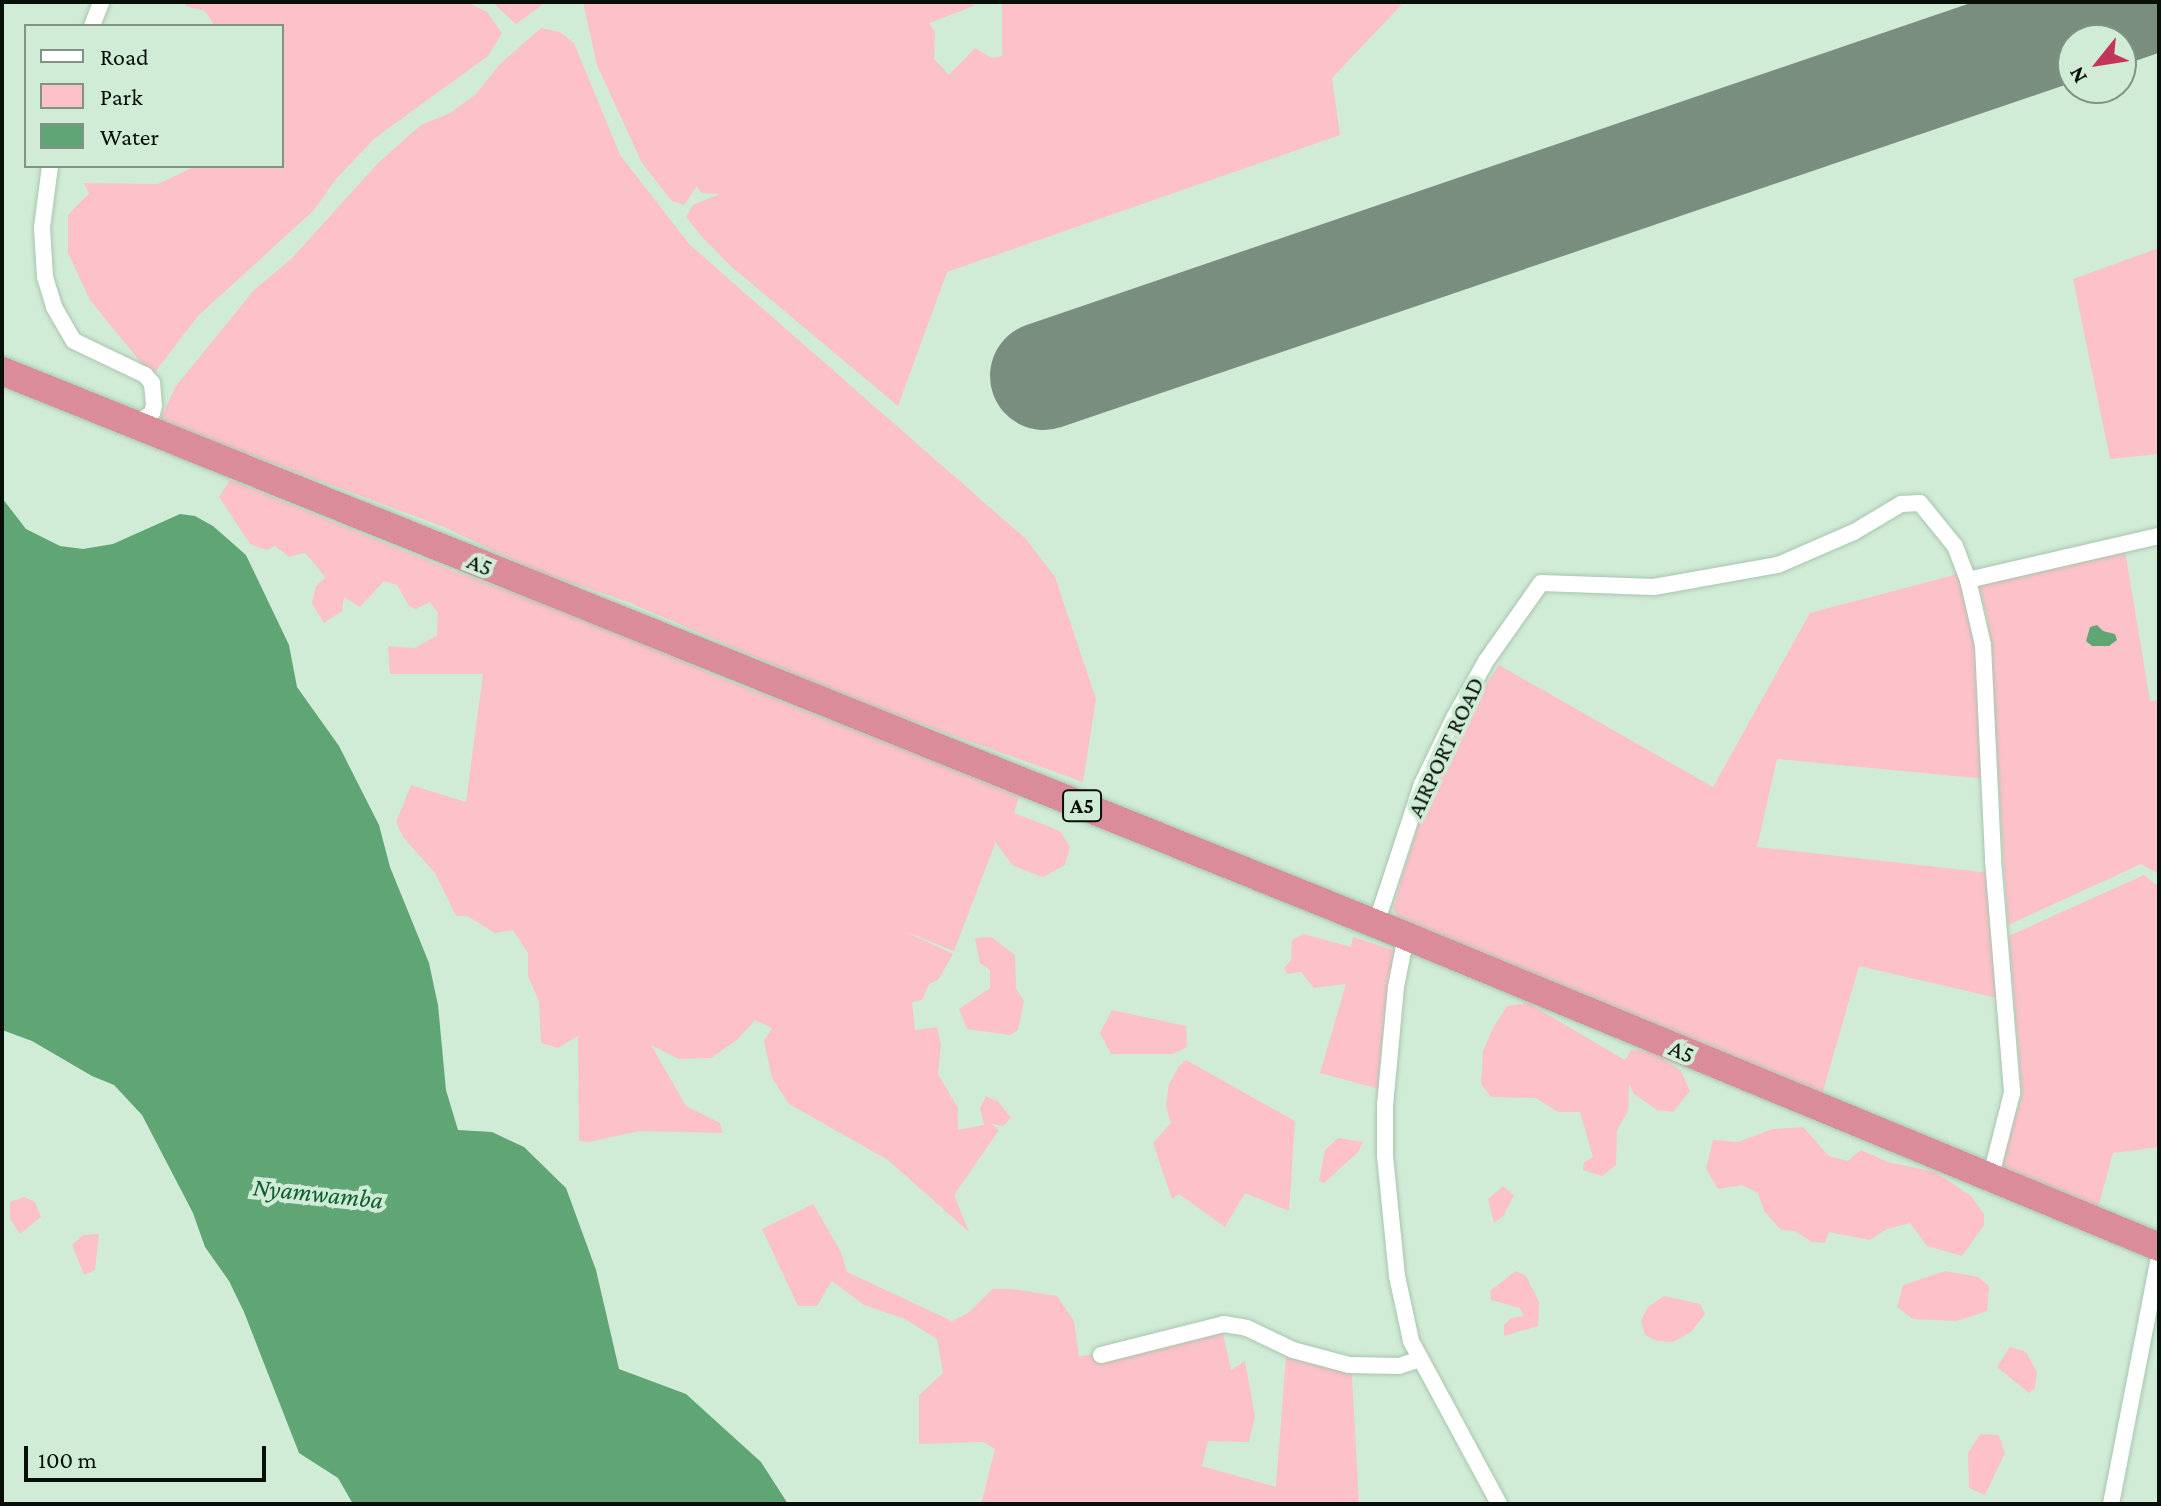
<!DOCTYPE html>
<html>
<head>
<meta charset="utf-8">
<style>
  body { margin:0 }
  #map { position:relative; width:2161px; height:1506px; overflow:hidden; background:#d0ecd6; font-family:"Crimson Pro",serif }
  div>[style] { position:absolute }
  .green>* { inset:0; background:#fdc1c9 }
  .water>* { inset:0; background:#60a674 }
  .runway>* { height:108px; margin:-54px; padding:0 54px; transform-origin:54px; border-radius:54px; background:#7a8e7f }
  .roads { filter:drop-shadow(0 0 2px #a9c5b0) drop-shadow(0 0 2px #a9c5b0) }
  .minor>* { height:16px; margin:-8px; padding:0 8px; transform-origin:8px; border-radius:8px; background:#fff }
  .trunk>* { height:28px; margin:-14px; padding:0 14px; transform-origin:14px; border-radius:14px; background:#da8c9a }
  span { translate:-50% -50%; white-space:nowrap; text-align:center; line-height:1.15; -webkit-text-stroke:8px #d0ecd6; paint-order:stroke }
  .shield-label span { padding:2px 6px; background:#d0ecd6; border:2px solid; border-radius:6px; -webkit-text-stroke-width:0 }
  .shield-label { font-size:22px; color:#060f08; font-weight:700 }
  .street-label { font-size:24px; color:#060f08 }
  .water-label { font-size:26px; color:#0b5d2f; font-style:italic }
  .frame { position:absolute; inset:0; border:4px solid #060f08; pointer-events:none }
  .legend { position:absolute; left:24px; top:24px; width:260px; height:144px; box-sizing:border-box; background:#d0ecd6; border:2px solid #7f9484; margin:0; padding:10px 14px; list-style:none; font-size:24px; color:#060f08 }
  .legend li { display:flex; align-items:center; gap:16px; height:40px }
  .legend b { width:40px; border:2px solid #7f9484 }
  .north { position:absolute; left:2057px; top:24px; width:80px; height:80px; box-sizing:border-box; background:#d0ecd6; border:2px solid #7f9484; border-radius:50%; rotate:240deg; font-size:22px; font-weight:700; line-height:32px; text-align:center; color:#060f08 }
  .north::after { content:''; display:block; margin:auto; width:28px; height:36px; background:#c4355c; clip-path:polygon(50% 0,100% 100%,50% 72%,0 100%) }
  .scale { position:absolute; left:24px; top:1446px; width:242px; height:36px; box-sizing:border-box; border:4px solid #060f08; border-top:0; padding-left:10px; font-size:24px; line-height:28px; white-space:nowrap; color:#060f08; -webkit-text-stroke:6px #d0ecd6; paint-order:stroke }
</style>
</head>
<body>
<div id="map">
  <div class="green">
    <i style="clip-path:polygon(186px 2px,467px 2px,487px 12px,502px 33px,488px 56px,375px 138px,336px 179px,314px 210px,198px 316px,152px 376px,90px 300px,68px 253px,68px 215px,89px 193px,84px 183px,158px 184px,196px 166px,282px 166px,282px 26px,210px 26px,213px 23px,205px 11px,185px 6px)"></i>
    <i style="clip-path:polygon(492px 2px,546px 2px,516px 24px)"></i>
    <i style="clip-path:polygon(583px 2px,972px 2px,974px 6px,929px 23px,935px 32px,934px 59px,949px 75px,975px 48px,992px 58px,1002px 56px,1002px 2px,1404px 2px,1332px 78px,1340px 135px,947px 272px,898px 406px,733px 268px,701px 236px,686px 217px,693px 205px,720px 194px,701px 193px,697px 186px,684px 205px,672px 201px,642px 163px,597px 65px)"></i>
    <i style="clip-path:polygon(541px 28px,560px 32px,574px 43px,620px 155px,690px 245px,1026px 539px,1055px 577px,1096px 699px,1083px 782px,857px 701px,628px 602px,534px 570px,444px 527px,159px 421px,176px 386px,254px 290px,292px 258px,379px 162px,421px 125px,450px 113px,475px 95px,500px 64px)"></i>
    <i style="clip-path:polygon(2159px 248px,2159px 454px,2110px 459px,2073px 279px)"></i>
    <i style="clip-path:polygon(230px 480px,453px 571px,534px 600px,544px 600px,718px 677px,923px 757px,1019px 797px,1014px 813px,1060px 831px,1070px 847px,1065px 865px,1043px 877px,1013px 866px,993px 839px,995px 844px,954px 951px,904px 931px,953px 954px,938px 980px,929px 984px,922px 1000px,912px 1002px,915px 1030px,937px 1027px,941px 1044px,938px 1074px,958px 1108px,958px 1130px,984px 1125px,980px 1108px,986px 1096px,997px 1102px,993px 1095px,1011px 1118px,1003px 1126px,992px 1124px,999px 1130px,954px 1195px,969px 1232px,888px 1160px,789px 1104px,772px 1078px,764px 1041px,772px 1028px,755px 1020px,738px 1039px,711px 1058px,679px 1059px,651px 1045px,686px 1106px,720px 1123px,723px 1133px,639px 1131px,589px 1142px,579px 1141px,578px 1036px,558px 1048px,541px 1043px,539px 1001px,528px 976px,528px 953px,513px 930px,495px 933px,467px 916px,456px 916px,435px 873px,403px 837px,396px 822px,411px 785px,466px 802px,483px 674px,390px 674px,388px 646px,415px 648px,437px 635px,438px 613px,430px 602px,416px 609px,409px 606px,397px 585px,384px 581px,360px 607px,344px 597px,342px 611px,324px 623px,312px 603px,316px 586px,325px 578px,319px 569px,305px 553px,289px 557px,275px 546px,267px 550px,250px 544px,219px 497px)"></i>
    <i style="clip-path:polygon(2124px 545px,2150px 701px,2159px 700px,2159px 874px,2141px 864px,2008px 925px,1988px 621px,1977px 578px)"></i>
    <i style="clip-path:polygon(1958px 574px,1975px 631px,1986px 779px,1777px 759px,1757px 847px,2000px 874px,2006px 1000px,1859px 966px,1821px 1098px,1401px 923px,1393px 908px,1431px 781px,1460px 724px,1499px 665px,1713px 787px,1810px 613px)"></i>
    <i style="clip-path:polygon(2144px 875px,2159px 887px,2159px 1147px,2113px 1153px,2098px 1208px,1998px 1170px,2022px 1095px,2009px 936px)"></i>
    <i style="clip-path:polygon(1304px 934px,1351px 947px,1353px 937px,1399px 952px,1383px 1090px,1320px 1073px,1346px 984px,1314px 988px,1301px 972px,1287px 974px,1284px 968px,1291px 960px,1292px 940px)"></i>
    <i style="clip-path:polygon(991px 937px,1015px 955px,1016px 988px,1024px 1001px,1018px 1030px,1010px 1035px,967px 1029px,959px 1009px,990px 988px,990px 970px,980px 963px,975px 938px)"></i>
    <i style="clip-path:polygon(1528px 1003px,1625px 1060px,1631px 1050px,1653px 1051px,1681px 1071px,1690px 1091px,1673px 1112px,1657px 1110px,1634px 1094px,1629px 1084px,1628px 1111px,1617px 1130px,1616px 1165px,1602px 1176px,1583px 1170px,1584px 1162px,1593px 1157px,1580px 1112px,1558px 1112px,1536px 1098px,1491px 1097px,1481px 1084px,1483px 1051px,1493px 1028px,1507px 1006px)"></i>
    <i style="clip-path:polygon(1112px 1010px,1186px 1026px,1187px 1047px,1173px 1054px,1111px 1054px,1100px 1033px)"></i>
    <i style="clip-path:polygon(1186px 1060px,1295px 1121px,1289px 1211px,1245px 1193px,1225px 1227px,1179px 1194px,1172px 1199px,1153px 1143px,1171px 1123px,1166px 1106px,1169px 1084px,1179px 1066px)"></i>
    <i style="clip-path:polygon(1803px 1127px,1829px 1156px,1848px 1161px,1861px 1150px,1888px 1162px,1935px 1172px,1971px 1196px,1984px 1214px,1984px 1225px,1962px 1256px,1927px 1246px,1910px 1223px,1887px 1229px,1870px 1240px,1829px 1232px,1825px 1243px,1812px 1242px,1795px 1231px,1781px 1230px,1764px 1211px,1758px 1193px,1742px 1185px,1718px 1189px,1706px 1169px,1713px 1140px,1738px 1142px,1773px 1129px)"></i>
    <i style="clip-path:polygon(1338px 1138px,1363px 1142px,1358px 1152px,1324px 1183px,1319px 1181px,1325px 1150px)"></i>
    <i style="clip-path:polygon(1503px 1186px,1514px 1195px,1504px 1215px,1494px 1223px,1488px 1199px)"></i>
    <i style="clip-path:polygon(24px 1197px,35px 1202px,41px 1217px,20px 1234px,10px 1219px,10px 1202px)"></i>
    <i style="clip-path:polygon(813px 1204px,841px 1252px,847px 1272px,952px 1321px,968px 1313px,993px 1289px,1012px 1289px,1057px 1296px,1074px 1321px,1079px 1356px,1116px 1353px,1222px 1329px,1231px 1370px,1245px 1361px,1255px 1417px,1249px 1442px,1208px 1441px,1202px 1466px,1276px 1487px,1287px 1343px,1351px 1359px,1359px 1504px,981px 1504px,995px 1449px,983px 1442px,919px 1444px,919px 1395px,943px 1373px,937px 1339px,905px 1319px,864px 1305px,832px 1281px,817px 1306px,798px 1306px,762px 1229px)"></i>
    <i style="clip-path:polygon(99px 1234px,95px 1270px,84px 1275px,72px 1245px,83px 1235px)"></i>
    <i style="clip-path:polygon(1516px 1271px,1526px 1276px,1539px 1302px,1538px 1326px,1504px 1336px,1504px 1325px,1511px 1318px,1524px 1316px,1520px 1308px,1491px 1300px,1490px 1291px)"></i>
    <i style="clip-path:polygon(1945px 1271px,1978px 1277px,1989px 1286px,1987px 1311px,1957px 1321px,1913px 1319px,1897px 1307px,1903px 1285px)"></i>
    <i style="clip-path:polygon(1664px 1296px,1700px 1304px,1705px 1314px,1691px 1332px,1673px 1342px,1657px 1341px,1645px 1335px,1641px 1321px,1647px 1308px)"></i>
    <i style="clip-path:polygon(2010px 1347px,2026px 1352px,2037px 1372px,2035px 1388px,2029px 1393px,1997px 1367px)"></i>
    <i style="clip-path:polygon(1980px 1434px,1999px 1435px,2005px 1453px,1985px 1495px,1969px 1488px,1968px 1453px)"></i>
  </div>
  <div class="water">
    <i style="clip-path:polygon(2px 498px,26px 529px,60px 546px,83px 549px,113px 544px,180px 514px,195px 516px,213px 526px,246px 555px,289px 645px,297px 687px,339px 746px,379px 825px,390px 867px,429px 963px,438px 1005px,446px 1090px,458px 1130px,492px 1132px,524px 1147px,566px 1188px,596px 1270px,619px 1369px,686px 1394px,761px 1462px,788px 1504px,353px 1504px,338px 1478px,299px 1453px,244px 1312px,229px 1281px,205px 1247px,193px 1213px,142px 1115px,114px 1085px,92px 1076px,32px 1041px,2px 1030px)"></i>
    <i style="clip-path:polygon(2097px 625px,2103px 631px,2115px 634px,2117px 640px,2109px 646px,2092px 646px,2086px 641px,2090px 627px)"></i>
  </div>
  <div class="runway">
    <i style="left:1044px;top:376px;width:1159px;rotate:-18.83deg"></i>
  </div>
  <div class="roads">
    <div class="minor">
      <i style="left:92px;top:26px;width:26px;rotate:-69deg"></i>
      <i style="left:50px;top:166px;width:63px;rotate:97.4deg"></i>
      <i style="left:42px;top:228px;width:49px;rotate:86.5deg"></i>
      <i style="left:45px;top:277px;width:31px;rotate:73deg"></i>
      <i style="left:54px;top:307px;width:39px;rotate:60deg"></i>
      <i style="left:74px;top:341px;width:79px;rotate:25.6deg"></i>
      <i style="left:145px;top:375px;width:11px;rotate:49deg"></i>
      <i style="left:152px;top:383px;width:22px;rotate:85deg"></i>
      <i style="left:154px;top:405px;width:8px;rotate:104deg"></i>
      <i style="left:152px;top:413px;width:17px;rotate:144deg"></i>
      <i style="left:1968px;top:580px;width:196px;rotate:-13deg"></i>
      <i style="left:1376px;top:924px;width:147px;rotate:-71.8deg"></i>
      <i style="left:1422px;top:784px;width:73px;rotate:-64.1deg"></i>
      <i style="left:1454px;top:718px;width:65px;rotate:-60.7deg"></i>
      <i style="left:1486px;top:661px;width:95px;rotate:-54.8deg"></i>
      <i style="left:1541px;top:583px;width:113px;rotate:2deg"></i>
      <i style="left:1654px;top:587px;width:126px;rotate:-10.1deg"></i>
      <i style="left:1778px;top:565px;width:83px;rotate:-23.5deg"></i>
      <i style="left:1854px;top:532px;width:55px;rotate:-30.8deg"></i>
      <i style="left:1901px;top:504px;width:19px;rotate:-3deg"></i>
      <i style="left:1920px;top:503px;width:55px;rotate:50.9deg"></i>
      <i style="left:1955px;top:546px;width:36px;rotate:69deg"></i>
      <i style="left:1968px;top:580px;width:67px;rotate:77deg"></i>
      <i style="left:1983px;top:645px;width:215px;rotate:87.3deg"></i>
      <i style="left:1993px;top:860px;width:234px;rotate:85.3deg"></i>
      <i style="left:2012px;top:1093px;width:89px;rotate:104.3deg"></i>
      <i style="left:1406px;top:936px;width:52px;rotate:101.1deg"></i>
      <i style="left:1396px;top:987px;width:119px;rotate:95.3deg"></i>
      <i style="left:1385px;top:1105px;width:51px;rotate:90deg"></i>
      <i style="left:1385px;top:1156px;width:121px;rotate:84.3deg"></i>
      <i style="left:1397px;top:1276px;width:66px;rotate:77.8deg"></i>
      <i style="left:1411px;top:1341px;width:185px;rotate:61.6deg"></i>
      <i style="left:1101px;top:1355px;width:127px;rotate:-14.1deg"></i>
      <i style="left:1224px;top:1324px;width:23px;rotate:10deg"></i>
      <i style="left:1247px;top:1328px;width:51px;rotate:25.6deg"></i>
      <i style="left:1293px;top:1350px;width:58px;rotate:15deg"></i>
      <i style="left:1349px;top:1365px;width:50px;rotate:1.1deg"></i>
      <i style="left:1399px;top:1366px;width:22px;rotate:-18deg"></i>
      <i style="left:2111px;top:1504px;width:252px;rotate:-79deg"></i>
    </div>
    <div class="trunk">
      <i style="left:2px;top:371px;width:1513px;rotate:21.92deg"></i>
      <i style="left:1406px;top:936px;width:815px;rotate:22.44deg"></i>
    </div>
  </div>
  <div class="shield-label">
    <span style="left:1082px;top:806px">A5</span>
  </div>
  <div class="street-label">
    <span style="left:480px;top:564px;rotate:22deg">A5</span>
    <span style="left:1445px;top:747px;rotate:-65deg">AIRPORT ROAD</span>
    <span style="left:1682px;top:1051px;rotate:23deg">A5</span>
  </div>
  <div class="water-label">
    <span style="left:318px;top:1194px;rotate:6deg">Nyamwamba</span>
  </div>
  <div class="frame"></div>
  <ul class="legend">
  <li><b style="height:10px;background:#fff"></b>Road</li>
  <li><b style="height:22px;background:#fdc1c9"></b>Park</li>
  <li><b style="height:22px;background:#60a674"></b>Water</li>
  </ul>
  <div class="north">N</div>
  <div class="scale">100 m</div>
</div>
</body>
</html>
